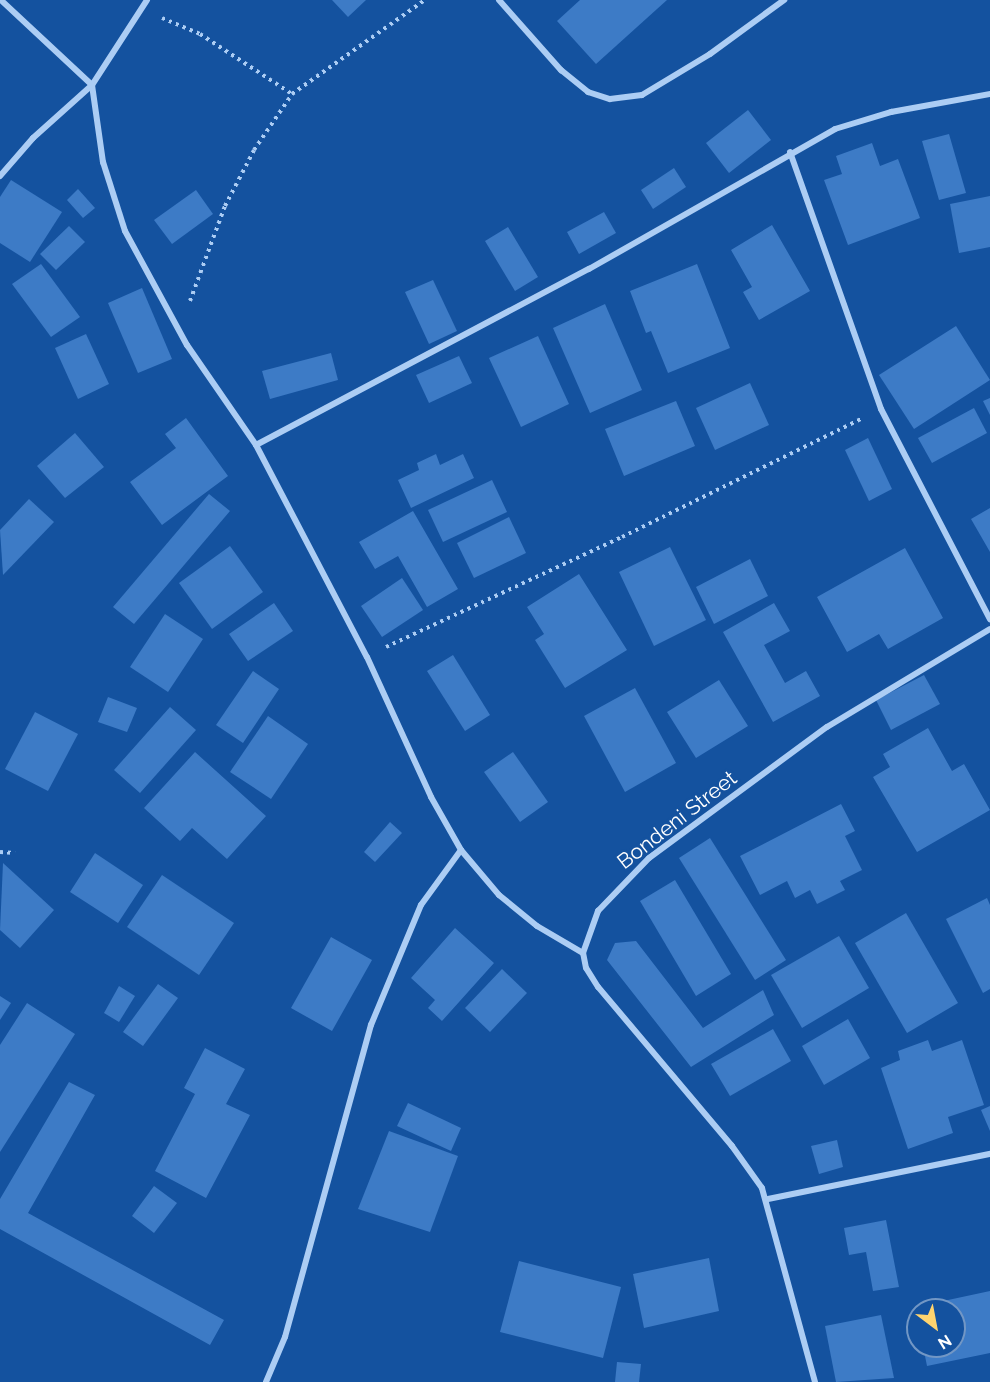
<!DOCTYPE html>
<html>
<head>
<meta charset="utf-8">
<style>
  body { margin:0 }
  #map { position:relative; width:990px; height:1382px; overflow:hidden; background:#14529f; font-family:Raleway,sans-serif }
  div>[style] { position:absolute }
  .building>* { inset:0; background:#3d7bc6 }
  .path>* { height:4px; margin-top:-2px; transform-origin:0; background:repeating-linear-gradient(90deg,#accdf4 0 3px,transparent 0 7.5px) }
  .minor>* { height:6px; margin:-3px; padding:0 3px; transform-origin:3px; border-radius:3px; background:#accdf4 }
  span { translate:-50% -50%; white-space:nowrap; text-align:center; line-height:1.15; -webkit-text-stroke:5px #14529f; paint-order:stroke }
  .street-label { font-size:21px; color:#fff }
  .north { position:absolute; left:906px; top:1298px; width:60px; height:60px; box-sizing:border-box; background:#14529f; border:2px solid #7297c5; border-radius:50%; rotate:148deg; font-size:16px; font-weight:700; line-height:24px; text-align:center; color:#fff }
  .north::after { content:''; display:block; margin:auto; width:21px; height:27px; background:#ffd46f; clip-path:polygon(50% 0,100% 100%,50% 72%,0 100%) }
</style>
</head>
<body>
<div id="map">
  <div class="building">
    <i style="clip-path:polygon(332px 0,366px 0,348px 17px)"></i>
    <i style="clip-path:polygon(580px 0,667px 0,596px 64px,557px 21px)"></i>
    <i style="clip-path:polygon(748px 110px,771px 140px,729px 173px,706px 143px)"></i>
    <i style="clip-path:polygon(949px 134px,966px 193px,939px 200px,922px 141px)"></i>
    <i style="clip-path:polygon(872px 143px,880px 166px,898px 159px,920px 218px,848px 245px,824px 180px,842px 174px,836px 156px)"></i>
    <i style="clip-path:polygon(674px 168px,686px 187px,653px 209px,641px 190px)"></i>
    <i style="clip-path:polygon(11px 180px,62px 212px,30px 262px,0 243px,0 197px)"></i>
    <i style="clip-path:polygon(78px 189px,95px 208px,83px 218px,67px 200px)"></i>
    <i style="clip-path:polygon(196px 190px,213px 214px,172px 244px,154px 220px)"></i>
    <i style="clip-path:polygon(990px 196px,990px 247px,959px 253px,950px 204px)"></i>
    <i style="clip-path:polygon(604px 212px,616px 233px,579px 254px,567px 232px)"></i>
    <i style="clip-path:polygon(772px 225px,810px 291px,759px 320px,743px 292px,752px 287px,731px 250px)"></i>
    <i style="clip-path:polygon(69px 226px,85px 242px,56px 270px,40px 254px)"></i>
    <i style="clip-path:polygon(508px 227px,538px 277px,515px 291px,485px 241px)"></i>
    <i style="clip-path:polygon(41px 264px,80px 317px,51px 337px,12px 284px)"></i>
    <i style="clip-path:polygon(697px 264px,730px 348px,668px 373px,651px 331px,646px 333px,630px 291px)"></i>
    <i style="clip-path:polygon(433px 280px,457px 331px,429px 344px,405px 292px)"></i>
    <i style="clip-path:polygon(142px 288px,172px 359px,138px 373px,108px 303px)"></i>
    <i style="clip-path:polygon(605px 304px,642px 390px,590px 413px,553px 328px)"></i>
    <i style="clip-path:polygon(956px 326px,990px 380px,914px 429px,879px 375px)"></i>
    <i style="clip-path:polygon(86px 334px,109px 384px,78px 399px,55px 348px)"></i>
    <i style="clip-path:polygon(538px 336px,569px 404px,521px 427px,489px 358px)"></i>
    <i style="clip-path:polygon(331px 353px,338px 380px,270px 399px,262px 371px)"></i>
    <i style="clip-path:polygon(459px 356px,472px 383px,429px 403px,416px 375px)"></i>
    <i style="clip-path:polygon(750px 383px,769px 425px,715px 450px,696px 408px)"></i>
    <i style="clip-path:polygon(990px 398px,990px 415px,983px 401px)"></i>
    <i style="clip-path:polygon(676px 401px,695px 446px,624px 476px,605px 429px)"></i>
    <i style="clip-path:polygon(974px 408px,987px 433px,932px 463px,918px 438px)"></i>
    <i style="clip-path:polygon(186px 418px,228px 476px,162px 525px,130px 482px,176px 448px,165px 434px)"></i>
    <i style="clip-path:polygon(75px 433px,104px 467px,65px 498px,37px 466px)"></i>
    <i style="clip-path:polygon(868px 438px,892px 489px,869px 501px,845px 450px)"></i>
    <i style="clip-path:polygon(436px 454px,440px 465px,463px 454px,474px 478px,411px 508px,398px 480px,419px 470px,417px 463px)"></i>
    <i style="clip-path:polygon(492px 480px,507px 512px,443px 542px,428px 510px)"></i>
    <i style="clip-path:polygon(209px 494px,230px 511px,134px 624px,113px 607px)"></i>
    <i style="clip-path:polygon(29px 499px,54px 522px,3px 575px,0 530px)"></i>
    <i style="clip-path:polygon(990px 508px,990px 552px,971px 519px)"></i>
    <i style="clip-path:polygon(413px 511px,458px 589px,427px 607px,398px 556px,375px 569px,359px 542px)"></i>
    <i style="clip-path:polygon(509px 517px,526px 553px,474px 578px,457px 543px)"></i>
    <i style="clip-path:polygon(230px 546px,263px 592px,212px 629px,179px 583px)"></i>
    <i style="clip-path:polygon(670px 547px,706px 620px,654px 646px,619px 572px)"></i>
    <i style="clip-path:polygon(905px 548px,943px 618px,888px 649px,879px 634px,847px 652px,817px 597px)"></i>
    <i style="clip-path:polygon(750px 559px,768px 596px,714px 624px,696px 587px)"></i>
    <i style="clip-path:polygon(579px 574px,627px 650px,565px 688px,535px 640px,544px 634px,527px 607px)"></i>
    <i style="clip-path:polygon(402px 578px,423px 610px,382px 637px,361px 606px)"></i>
    <i style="clip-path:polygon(274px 603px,293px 631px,248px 661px,229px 634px)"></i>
    <i style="clip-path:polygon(774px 603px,790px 631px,764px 645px,785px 683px,806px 671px,820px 696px,773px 722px,723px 632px)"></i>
    <i style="clip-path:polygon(165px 614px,203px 639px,168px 692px,130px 667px)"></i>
    <i style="clip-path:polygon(453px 655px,490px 715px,465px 731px,427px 671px)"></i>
    <i style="clip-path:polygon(253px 671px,279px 689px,243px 743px,216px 725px)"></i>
    <i style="clip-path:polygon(924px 675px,940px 704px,891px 730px,876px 700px)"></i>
    <i style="clip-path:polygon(719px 680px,748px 726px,696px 758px,667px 712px)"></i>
    <i style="clip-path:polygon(635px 688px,676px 763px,625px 792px,584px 716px)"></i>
    <i style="clip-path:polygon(108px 697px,137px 708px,127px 732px,98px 722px)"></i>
    <i style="clip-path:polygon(170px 707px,196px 730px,140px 793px,114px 770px)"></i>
    <i style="clip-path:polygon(35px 712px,78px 734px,48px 791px,5px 769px)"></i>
    <i style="clip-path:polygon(268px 716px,308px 744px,271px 799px,230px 772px)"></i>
    <i style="clip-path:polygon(928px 728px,952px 771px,964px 764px,990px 810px,917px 852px,873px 777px,890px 767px,883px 754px)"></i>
    <i style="clip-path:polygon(195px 752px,266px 816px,227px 859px,192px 828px,180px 841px,144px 808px)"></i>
    <i style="clip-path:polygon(513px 752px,548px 802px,520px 822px,484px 772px)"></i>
    <i style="clip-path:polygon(841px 804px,855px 831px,845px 836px,862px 870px,840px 881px,845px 890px,817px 904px,810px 890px,795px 898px,787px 881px,760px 895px,740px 856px)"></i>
    <i style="clip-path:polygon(390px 822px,402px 833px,375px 862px,364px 852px)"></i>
    <i style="clip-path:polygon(710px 838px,786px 960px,755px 980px,679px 858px)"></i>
    <i style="clip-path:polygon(95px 853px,143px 885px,118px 923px,70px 892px)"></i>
    <i style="clip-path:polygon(3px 863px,54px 910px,20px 948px,0 930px)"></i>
    <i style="clip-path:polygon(162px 875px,234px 923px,199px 975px,127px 927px)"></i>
    <i style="clip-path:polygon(675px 880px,731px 974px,696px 996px,640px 901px)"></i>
    <i style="clip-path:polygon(987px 898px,990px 905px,990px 989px,983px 993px,946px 919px)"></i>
    <i style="clip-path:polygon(906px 913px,958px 1003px,907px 1033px,855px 943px)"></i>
    <i style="clip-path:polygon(455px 928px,494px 963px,442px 1021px,428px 1008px,435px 1000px,411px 978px)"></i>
    <i style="clip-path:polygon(839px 936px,869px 988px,802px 1028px,771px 975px)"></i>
    <i style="clip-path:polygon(331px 937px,372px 960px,332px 1031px,291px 1008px)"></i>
    <i style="clip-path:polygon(636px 941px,703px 1028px,763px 990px,774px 1015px,691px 1067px,607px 960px,615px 943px)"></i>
    <i style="clip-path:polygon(502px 969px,527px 993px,490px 1032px,465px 1008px)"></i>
    <i style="clip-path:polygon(158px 984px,178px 998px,143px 1046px,123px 1032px)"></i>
    <i style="clip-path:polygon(119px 986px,135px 996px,119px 1022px,104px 1013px)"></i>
    <i style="clip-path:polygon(0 996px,11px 1003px,0 1020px)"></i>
    <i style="clip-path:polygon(27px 1003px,75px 1034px,0 1152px,0 1045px)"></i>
    <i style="clip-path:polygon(848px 1019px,870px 1058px,824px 1085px,802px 1046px)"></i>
    <i style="clip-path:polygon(773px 1029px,791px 1061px,730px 1096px,711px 1064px)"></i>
    <i style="clip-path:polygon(928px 1040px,932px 1051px,962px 1040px,984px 1105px,948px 1117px,953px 1133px,908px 1149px,881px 1068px,900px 1060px,898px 1051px)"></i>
    <i style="clip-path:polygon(205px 1048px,245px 1069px,226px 1104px,250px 1115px,206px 1198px,155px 1171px,195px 1094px,184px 1088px)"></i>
    <i style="clip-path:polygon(69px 1082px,95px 1095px,28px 1213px,224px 1320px,210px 1345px,0 1229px,0 1199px)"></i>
    <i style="clip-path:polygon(408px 1103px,461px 1128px,451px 1151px,397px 1126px)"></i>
    <i style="clip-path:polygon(990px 1106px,990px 1131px,981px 1110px)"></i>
    <i style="clip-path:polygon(389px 1131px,458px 1156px,430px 1232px,358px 1209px)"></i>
    <i style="clip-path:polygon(837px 1140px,843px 1167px,819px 1174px,811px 1146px)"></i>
    <i style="clip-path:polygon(154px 1186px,177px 1203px,154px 1233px,132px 1216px)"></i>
    <i style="clip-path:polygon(886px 1220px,899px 1287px,873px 1291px,866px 1252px,849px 1255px,844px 1228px)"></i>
    <i style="clip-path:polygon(709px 1258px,719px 1311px,644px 1328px,633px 1274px)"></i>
    <i style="clip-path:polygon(519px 1261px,621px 1287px,603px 1358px,500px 1332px)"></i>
    <i style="clip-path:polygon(990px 1291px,990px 1353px,927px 1366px,923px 1346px,954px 1346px,954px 1310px,935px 1310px,934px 1303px)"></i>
    <i style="clip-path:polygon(881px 1315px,894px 1378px,836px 1382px,825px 1326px)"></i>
    <i style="clip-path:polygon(617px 1362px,641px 1364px,639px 1382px,615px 1382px)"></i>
  </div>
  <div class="path">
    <i style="left:162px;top:18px;width:41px;rotate:22.8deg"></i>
    <i style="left:200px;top:34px;width:110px;rotate:33.1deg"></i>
    <i style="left:190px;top:301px;width:101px;rotate:-69.8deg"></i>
    <i style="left:225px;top:206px;width:63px;rotate:-62.6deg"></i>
    <i style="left:254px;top:150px;width:68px;rotate:-55.8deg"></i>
    <i style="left:292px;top:94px;width:163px;rotate:-35.3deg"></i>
    <i style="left:386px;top:647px;width:260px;rotate:-25deg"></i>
    <i style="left:622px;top:537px;width:267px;rotate:-26.3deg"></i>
    <i style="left:0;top:852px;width:15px;rotate:4deg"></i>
  </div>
  <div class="minor">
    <i style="left:147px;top:0;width:101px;rotate:122.9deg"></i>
    <i style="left:92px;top:85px;width:78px;rotate:81.9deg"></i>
    <i style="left:103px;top:162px;width:72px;rotate:72.3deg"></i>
    <i style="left:125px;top:231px;width:130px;rotate:61.5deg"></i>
    <i style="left:187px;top:345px;width:121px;rotate:55.4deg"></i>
    <i style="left:256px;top:445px;width:239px;rotate:62.4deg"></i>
    <i style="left:367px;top:657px;width:154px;rotate:65.4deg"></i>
    <i style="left:431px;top:797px;width:61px;rotate:60.5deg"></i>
    <i style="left:461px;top:850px;width:59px;rotate:49.8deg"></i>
    <i style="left:499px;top:895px;width:49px;rotate:39.2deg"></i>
    <i style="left:537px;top:926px;width:53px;rotate:30.4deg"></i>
    <i style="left:499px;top:0;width:94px;rotate:48.5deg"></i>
    <i style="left:561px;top:70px;width:35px;rotate:39deg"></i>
    <i style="left:588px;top:92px;width:23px;rotate:18deg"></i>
    <i style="left:610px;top:99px;width:32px;rotate:-7deg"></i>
    <i style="left:642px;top:95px;width:79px;rotate:-31.1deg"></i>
    <i style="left:710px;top:54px;width:92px;rotate:-36.1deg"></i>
    <i style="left:790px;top:152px;width:273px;rotate:70.5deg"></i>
    <i style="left:881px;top:409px;width:237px;rotate:62.6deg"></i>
    <i style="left:0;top:176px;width:50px;rotate:-49deg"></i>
    <i style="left:33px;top:138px;width:79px;rotate:-41.9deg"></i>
    <i style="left:92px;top:85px;width:125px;rotate:-137deg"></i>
    <i style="left:256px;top:445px;width:377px;rotate:-27.9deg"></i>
    <i style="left:589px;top:269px;width:283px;rotate:-29.6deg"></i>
    <i style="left:835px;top:129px;width:59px;rotate:-16.9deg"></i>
    <i style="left:891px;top:112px;width:101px;rotate:-10.3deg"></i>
    <i style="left:768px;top:1199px;width:227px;rotate:-11.5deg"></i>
    <i style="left:266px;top:1382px;width:49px;rotate:-67.1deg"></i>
    <i style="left:285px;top:1337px;width:324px;rotate:-74.6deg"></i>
    <i style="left:371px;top:1025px;width:130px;rotate:-67.4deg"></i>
    <i style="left:421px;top:905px;width:68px;rotate:-54deg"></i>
    <i style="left:815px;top:1382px;width:201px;rotate:-105.3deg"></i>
    <i style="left:762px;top:1188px;width:52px;rotate:-125.5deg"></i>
    <i style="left:732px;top:1146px;width:208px;rotate:-130.1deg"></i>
    <i style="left:598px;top:987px;width:22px;rotate:-122deg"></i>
    <i style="left:586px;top:968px;width:15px;rotate:-101deg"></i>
    <i style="left:583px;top:953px;width:45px;rotate:-70.3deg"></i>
    <i style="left:598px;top:911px;width:74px;rotate:-46.1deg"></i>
    <i style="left:649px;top:858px;width:221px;rotate:-36.4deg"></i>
    <i style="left:827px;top:727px;width:190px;rotate:-31deg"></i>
  </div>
  <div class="street-label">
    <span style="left:677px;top:820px;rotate:-38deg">Bondeni Street</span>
  </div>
  <div class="north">N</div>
</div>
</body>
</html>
